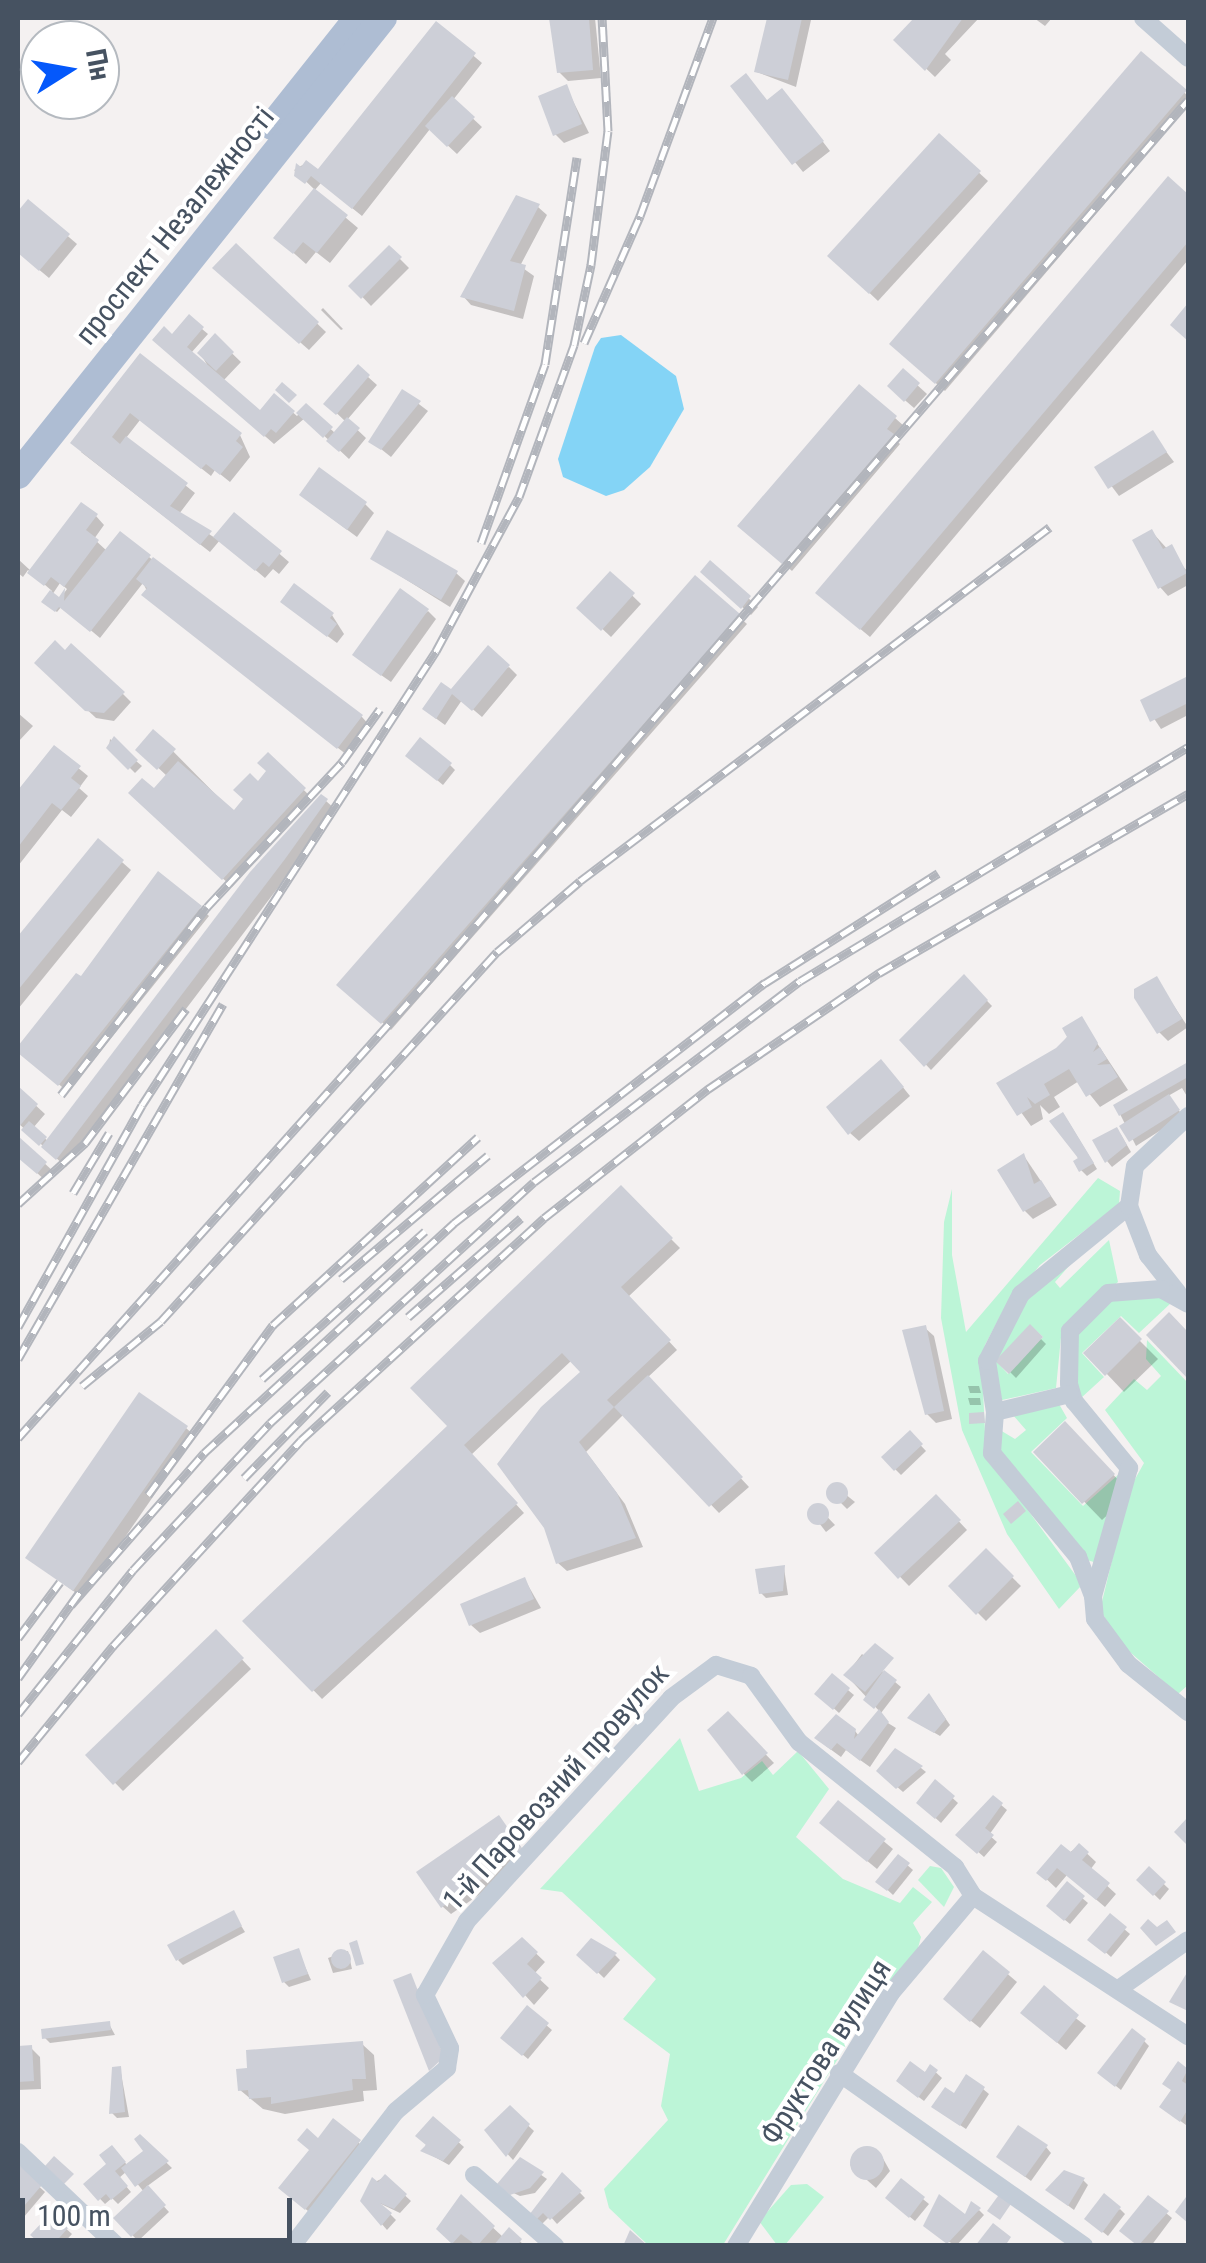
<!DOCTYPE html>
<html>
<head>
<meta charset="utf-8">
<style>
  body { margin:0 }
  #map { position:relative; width:1206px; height:2263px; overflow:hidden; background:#f4f1f1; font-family:"Roboto Condensed",sans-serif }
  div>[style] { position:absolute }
  .green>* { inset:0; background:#bcf5d7 }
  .water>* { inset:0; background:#84d4f6 }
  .shadow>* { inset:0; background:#0003 }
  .building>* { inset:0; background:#cdcfd7 }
  .round { border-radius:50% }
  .street>* { height:18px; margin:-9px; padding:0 9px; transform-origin:9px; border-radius:9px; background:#c3ccd7 }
  .primary>* { height:28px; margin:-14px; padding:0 14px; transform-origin:14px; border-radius:14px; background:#aebdd3 }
  .rail>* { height:9px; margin-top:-4.5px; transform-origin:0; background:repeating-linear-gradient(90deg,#fff 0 15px,#b2b5bc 0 30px); box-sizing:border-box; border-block:2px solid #b2b5bc }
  span { translate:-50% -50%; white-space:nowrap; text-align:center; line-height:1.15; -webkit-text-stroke:8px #fff; paint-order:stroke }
  .street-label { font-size:30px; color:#465261 }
  .frame { position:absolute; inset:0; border:20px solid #465261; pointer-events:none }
  .north { position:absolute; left:20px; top:20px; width:100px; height:100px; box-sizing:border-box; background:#fff; border:2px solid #b5bac0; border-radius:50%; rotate:79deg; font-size:28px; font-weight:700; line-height:40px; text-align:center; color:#465261 }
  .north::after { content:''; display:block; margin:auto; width:35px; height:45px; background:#0458fb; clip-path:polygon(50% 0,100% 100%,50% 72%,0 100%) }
  .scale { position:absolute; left:20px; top:2198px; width:272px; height:45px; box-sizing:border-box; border:5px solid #465261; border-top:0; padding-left:12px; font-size:30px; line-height:35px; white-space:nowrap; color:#465261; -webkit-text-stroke:8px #fff; paint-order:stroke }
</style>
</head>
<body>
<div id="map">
  <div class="green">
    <i style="clip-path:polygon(1098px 1178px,1120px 1191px,1119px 1204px,1040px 1265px,1004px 1309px,985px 1345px,982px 1369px,986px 1453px,1079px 1580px,1080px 1587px,1059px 1609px,1007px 1534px,962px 1430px,941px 1318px,944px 1222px,952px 1189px,952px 1255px,966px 1332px)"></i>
    <i style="clip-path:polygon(evenodd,1109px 1240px,1118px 1282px,1062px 1327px,1056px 1388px,1002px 1400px,993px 1362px,1005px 1329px,1050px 1269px,1067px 1256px,1075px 1259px,1055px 1282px,1060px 1288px,1109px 1240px,1030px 1325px,1043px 1337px,1008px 1374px,996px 1361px,1030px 1325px)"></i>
    <i style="clip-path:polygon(1159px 1294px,1171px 1303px,1139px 1333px,1121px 1316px,1082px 1353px,1104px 1377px,1081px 1398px,1075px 1390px,1076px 1329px,1110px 1297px)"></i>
    <i style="clip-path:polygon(1147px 1340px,1188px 1383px,1188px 1685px,1178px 1694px,1123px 1646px,1100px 1610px,1129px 1490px,1144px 1463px,1105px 1410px,1134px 1379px,1147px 1390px,1161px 1376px,1146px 1359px)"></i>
    <i style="clip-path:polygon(1059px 1404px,1067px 1418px,1031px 1452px,1083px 1506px,1119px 1474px,1097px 1563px,1087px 1560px,999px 1453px,1000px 1430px,1015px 1439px,1026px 1430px,1012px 1414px)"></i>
    <i style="clip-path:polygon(680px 1738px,699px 1791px,741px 1778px,762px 1761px,773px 1775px,798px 1751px,829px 1789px,796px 1837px,843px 1879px,900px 1903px,913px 1887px,932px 1902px,913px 1923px,921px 1937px,918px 1948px,871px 2005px,723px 2245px,648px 2245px,609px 2208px,604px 2189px,668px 2120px,661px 2106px,670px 2054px,623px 2019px,656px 1979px,562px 1892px,540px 1889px)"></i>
    <i style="clip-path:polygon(930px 1866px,941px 1868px,954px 1887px,944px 1907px,918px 1880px)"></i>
    <i style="clip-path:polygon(807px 2184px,824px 2197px,785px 2245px,777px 2245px,759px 2221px,791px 2185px)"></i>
  </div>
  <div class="water">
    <i style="clip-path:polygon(621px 335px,676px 376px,684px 409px,650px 467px,624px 490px,606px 496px,563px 477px,558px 459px,595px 347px,601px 338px)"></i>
  </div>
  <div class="shadow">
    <i style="clip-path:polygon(553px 18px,595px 18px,601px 78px,568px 81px,559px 72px)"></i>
    <i style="clip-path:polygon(769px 18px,811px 20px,796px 87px,757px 72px)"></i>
    <i style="clip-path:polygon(918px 18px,979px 18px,945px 54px,951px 60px,935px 77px,896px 40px)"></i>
    <i style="clip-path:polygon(1034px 18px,1052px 18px,1045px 26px)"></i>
    <i style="clip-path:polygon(437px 25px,482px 63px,453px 100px,482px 127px,457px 154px,430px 129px,362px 216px,321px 183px,314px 191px,358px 228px,330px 263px,316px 252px,306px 264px,277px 238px,315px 190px,294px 170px,306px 163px,319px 173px)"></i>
    <i style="clip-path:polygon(1141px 54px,1188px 96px,1188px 106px,945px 391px,901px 353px)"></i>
    <i style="clip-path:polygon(733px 86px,768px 102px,790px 99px,830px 151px,803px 172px)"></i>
    <i style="clip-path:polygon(566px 87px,589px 133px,564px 143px,555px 134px)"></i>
    <i style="clip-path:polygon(939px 136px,988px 181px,878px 301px,830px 256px)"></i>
    <i style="clip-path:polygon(1168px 180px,1188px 197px,1188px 260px,870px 637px,827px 601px)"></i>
    <i style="clip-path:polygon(28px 202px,77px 244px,49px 278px,18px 252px,18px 215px)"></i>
    <i style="clip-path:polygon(538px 207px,547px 215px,520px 266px,534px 276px,523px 319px,471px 305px,463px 296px)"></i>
    <i style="clip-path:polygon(236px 246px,326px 332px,309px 350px,224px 276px)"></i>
    <i style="clip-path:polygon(389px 248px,409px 268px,371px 306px,352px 286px)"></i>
    <i style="clip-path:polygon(321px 310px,323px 308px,343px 329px,341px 330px)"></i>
    <i style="clip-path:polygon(189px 318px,208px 334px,191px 353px,209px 368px,200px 353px,215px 337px,241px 362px,223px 381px,260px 414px,275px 397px,297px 416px,306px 406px,336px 434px,346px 422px,327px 404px,358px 368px,377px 385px,347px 420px,366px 438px,349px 459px,305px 418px,274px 444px,164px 348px)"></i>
    <i style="clip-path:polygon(140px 356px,240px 435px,250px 457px,230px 482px,215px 470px,211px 476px,140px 420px,126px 438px,195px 493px,179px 514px,215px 538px,234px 515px,289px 562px,279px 574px,273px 569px,265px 578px,220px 540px,210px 552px,81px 452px)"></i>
    <i style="clip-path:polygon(903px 372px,927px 394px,914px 408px,899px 395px)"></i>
    <i style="clip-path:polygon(860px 387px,904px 426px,894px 438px,900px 444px,792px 571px,749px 534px)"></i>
    <i style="clip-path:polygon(403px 392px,428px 411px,391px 457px,371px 441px)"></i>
    <i style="clip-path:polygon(1152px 433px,1174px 462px,1119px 496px,1098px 468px)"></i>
    <i style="clip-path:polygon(311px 503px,365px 504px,374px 513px,357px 537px)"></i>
    <i style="clip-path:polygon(evenodd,96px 516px,104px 525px,94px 539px,107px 551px,149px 557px,362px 717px,370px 726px,347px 755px,153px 603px,143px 583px,100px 638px,62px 606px,57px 612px,46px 604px,52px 591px,28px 570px,23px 577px,18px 573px,18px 559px,31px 571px,96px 516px,60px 583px,67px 589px,59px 600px,52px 595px,60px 583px)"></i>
    <i style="clip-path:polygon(1152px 532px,1188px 572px,1188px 585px,1168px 596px,1160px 587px)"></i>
    <i style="clip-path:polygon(373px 559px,456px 573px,465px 581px,450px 607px)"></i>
    <i style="clip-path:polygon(711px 564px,758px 607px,751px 615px,712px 580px)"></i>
    <i style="clip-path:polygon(610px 574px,641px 604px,611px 637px,580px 608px)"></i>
    <i style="clip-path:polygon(292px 610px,332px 615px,344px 634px,337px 643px)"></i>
    <i style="clip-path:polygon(428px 611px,436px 619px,391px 682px,364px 663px)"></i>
    <i style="clip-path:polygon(738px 616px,747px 624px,391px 1030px,348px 993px)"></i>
    <i style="clip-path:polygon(37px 663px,123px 694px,131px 702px,114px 721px,96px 718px)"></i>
    <i style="clip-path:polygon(509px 667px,517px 675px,482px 717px,462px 700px,445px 725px,434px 717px,451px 692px)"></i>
    <i style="clip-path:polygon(1188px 679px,1188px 715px,1161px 729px,1143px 702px)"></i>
    <i style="clip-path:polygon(18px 713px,33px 726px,18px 742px)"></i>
    <i style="clip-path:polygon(154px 732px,234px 813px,269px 772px,268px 755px,312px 798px,232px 887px,132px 793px,154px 792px,167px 776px,138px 749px)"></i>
    <i style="clip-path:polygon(110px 739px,142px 766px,135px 773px,109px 747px)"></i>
    <i style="clip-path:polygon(54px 748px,88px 776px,79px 788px,88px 796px,71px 817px,62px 810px,18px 866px,18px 794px)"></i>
    <i style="clip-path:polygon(414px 761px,450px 765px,455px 770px,443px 785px)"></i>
    <i style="clip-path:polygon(326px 801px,335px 809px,293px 868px,66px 1167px,18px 1123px,18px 1089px,45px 1114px,33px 1128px,49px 1142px)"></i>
    <i style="clip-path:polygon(98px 841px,131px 870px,18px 1009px,18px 939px)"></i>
    <i style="clip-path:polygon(200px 908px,209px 916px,68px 1092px,18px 1050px,77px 976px,81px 980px)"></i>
    <i style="clip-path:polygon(964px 977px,992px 1006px,931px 1070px,903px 1040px)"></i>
    <i style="clip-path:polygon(1156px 979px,1188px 1027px,1168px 1041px,1159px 1032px)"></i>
    <i style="clip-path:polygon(1081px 1019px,1128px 1090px,1100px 1107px,1079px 1081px,1054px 1097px,1060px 1107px,1049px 1114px,1040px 1105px,1043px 1119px,1031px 1126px,1000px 1083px,1057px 1050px)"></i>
    <i style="clip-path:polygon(1188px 1065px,1188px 1098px,1182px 1088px,1168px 1096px,1183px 1116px,1136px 1146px,1116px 1106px)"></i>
    <i style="clip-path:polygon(889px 1070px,910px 1096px,859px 1141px,850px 1133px)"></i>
    <i style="clip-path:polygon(1068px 1121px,1097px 1169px,1087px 1176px,1081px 1170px)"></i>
    <i style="clip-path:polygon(1121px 1135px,1131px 1152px,1112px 1167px,1107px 1161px)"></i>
    <i style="clip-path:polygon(18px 1139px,54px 1172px,46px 1181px,18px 1156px)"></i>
    <i style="clip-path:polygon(1024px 1156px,1057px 1205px,1033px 1219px,1025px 1211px)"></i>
    <i style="clip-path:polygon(621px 1189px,680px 1248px,628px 1297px,677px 1350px,647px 1378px,749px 1487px,719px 1513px,624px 1414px,586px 1452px,625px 1504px,643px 1547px,567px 1571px,558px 1563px,584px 1373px,572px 1360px,471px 1455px,524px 1513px,322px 1699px,246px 1621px,451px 1426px)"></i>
    <i style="clip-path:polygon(1120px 1321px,1158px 1359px,1124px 1392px,1087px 1353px)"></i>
    <i style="clip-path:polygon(925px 1328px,934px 1336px,952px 1419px,936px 1423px,927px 1414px)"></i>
    <i style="clip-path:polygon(1030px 1328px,1046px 1344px,1016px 1378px,999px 1361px)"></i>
    <i style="clip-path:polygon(968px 1386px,979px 1386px,981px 1393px,970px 1393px)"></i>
    <i style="clip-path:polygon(968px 1398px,980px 1398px,981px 1405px,970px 1405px)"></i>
    <i style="clip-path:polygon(1065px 1425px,1131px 1493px,1102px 1520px,1036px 1452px)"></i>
    <i style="clip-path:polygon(186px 1428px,195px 1436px,83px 1598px,28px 1558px)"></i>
    <i style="clip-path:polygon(910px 1434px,926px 1451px,901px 1475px,884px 1458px)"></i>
    <i style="clip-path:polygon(834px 1485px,855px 1502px,847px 1509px,828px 1490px)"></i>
    <i style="clip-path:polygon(936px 1497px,967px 1530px,909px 1586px,877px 1553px)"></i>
    <i style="clip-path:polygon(816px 1505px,835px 1525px,826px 1532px,809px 1510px)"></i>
    <i style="clip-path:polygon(986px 1552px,1021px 1586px,986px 1621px,951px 1586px)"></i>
    <i style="clip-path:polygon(784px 1568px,788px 1595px,766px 1598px,761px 1593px)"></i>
    <i style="clip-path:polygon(525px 1580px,541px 1608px,480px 1633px,471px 1625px)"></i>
    <i style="clip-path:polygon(216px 1632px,251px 1669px,123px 1791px,88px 1755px)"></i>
    <i style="clip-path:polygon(862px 1654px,901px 1687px,881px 1713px,846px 1675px)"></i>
    <i style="clip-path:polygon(832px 1677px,854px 1695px,839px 1713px,818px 1694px)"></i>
    <i style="clip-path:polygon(930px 1696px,950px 1725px,940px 1736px,916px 1722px)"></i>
    <i style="clip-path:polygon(728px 1715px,774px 1763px,752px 1782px,744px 1774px)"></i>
    <i style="clip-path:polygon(875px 1715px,896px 1728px,870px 1767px,846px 1750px,841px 1757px,826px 1746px,855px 1731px,859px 1736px)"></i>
    <i style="clip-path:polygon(921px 1768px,926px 1772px,903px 1792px,879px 1771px)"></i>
    <i style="clip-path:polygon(936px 1783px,958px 1803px,941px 1823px,919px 1803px)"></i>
    <i style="clip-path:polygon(994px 1799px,1007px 1810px,989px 1835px,997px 1842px,984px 1857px,959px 1835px)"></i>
    <i style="clip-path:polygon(838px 1803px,893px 1849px,877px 1869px,831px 1831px)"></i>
    <i style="clip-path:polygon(507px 1827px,530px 1860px,451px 1914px,442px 1906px)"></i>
    <i style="clip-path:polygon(1079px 1846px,1096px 1862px,1090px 1870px,1116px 1894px,1105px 1907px,1067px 1875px,1056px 1888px,1040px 1873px)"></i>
    <i style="clip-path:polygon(899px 1858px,913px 1870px,893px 1895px,879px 1882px)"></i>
    <i style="clip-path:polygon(1149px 1870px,1169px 1889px,1160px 1900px,1139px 1880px)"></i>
    <i style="clip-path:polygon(1067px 1885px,1088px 1903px,1070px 1924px,1054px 1911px)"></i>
    <i style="clip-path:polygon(233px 1913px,245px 1932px,183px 1965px,178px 1960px)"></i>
    <i style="clip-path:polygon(1110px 1917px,1130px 1934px,1111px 1957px,1091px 1939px)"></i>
    <i style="clip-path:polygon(522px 1940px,545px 1962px,534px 1974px,549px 1988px,534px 2005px,496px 1963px)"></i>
    <i style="clip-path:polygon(298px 1951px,311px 1980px,289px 1987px,284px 1982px)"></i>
    <i style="clip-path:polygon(348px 1951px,352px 1969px,333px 1973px,328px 1958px)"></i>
    <i style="clip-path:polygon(983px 1953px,1017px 1982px,980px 2028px,955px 2008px)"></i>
    <i style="clip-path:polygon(580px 1955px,615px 1955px,620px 1960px,604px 1978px)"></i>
    <i style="clip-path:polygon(1056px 2003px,1086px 2026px,1066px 2050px,1032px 2021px)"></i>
    <i style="clip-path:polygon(527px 2009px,552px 2030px,528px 2059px,503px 2038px)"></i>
    <i style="clip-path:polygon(109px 2024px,115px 2035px,50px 2043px,45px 2038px)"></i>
    <i style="clip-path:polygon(1144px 2041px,1149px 2046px,1121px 2090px,1106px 2078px)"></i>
    <i style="clip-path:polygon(362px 2044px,374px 2055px,377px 2090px,363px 2091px,364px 2101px,285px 2114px,263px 2109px,240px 2090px)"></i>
    <i style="clip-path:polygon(31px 2048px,40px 2057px,41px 2089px,18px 2090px,18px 2049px)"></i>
    <i style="clip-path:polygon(1179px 2065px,1188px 2072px,1186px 2125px,1168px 2112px)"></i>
    <i style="clip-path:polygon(120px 2068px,129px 2117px,117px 2118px,112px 2113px)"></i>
    <i style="clip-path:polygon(931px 2068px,942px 2078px,924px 2101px,904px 2086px)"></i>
    <i style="clip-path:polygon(983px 2089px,989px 2094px,966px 2129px,940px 2112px,955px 2096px)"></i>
    <i style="clip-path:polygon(510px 2109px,534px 2131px,513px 2160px,487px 2131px)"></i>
    <i style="clip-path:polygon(433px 2120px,464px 2147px,449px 2165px,424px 2151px)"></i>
    <i style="clip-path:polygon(334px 2121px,368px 2151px,314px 2216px,290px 2196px)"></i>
    <i style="clip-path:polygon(140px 2137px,172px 2168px,146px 2187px,169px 2212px,138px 2241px,116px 2218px,144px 2192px,127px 2171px,119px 2178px,131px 2192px,118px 2204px,112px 2198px,105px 2204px,86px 2184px,110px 2164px,112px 2148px,128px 2166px,146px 2151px)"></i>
    <i style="clip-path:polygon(1046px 2147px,1051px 2153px,1031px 2181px,1005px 2162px)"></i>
    <i style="clip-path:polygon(864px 2148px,881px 2155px,890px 2171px,876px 2188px,850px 2165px)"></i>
    <i style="clip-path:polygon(521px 2161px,547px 2179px,535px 2193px,520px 2196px,505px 2189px)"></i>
    <i style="clip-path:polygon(18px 2167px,45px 2192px,18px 2224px)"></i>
    <i style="clip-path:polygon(563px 2175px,585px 2198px,557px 2224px,550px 2216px,542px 2224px,533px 2215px)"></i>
    <i style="clip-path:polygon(385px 2177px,411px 2201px,400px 2213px,379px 2203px,396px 2220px,387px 2230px,363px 2202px,371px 2184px)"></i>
    <i style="clip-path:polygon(1083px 2180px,1088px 2185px,1074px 2210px,1054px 2195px)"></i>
    <i style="clip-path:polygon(901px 2181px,929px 2204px,915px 2221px,893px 2203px)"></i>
    <i style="clip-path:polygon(461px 2198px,503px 2237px,509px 2231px,525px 2246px,456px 2246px,439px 2229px)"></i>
    <i style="clip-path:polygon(1148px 2198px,1172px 2218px,1151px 2246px,1140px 2246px,1128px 2236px)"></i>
    <i style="clip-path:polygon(1120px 2209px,1125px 2214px,1108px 2236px,1093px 2224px)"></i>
    <i style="clip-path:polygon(979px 2210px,984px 2215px,956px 2246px,932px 2231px)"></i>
    <i style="clip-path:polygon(52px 2216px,72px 2234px,61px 2246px,40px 2246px)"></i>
  </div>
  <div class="building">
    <i style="clip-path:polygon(549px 18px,589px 18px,593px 70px,557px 73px)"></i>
    <i style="clip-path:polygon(767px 18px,802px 18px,788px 80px,754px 72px)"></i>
    <i style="clip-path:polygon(914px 18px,963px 18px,925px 71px,893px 40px)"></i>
    <i style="clip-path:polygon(436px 21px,476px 53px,352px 209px,311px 176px,305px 184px,294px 176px,296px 163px,301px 167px,306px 160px,318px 169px)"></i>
    <i style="clip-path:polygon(1141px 51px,1187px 90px,935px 384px,889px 344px)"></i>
    <i style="clip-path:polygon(746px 73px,767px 100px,782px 88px,824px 141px,792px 165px,730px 86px)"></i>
    <i style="clip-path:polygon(567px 84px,582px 124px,553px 136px,538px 96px)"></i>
    <i style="clip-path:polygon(452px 96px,475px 117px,447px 147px,425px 126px)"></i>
    <i style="clip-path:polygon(939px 133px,981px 171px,869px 294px,827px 256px)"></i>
    <i style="clip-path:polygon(1168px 176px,1188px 194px,1188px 242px,860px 630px,815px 593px)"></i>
    <i style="clip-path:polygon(314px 188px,348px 215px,317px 253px,303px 242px,293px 254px,273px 238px)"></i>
    <i style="clip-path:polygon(516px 195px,540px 204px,510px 261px,526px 265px,514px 311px,460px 297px)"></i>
    <i style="clip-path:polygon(28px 199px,70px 234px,39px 271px,18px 253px,18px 211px)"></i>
    <i style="clip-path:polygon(236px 243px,319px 322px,299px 344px,212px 268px)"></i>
    <i style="clip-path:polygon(389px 245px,402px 257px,361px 299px,348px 286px)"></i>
    <i style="clip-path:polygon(1188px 303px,1188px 341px,1170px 325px)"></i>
    <i style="clip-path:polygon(189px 314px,204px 327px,187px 347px,260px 410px,274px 393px,295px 411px,276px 433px,271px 429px,264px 437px,152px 340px,164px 326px,172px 334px)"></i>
    <i style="clip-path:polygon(215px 333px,234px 352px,216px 371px,197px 353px)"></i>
    <i style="clip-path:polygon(140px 353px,242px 433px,236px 441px,243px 447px,220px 475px,206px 464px,201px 469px,130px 413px,112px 437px,120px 444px,126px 436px,188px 483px,170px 506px,212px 531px,200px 545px,70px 443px)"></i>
    <i style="clip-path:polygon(358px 364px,370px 375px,336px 415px,323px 404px)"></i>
    <i style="clip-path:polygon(903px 368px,920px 383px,904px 402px,887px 386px)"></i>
    <i style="clip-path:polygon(282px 382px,297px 395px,289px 403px,275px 390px)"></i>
    <i style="clip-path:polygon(859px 384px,897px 416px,887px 429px,894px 434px,782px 564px,737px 526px)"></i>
    <i style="clip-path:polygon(402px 389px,421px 401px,381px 450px,368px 442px)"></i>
    <i style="clip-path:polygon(306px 403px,333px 427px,323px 438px,296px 413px)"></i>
    <i style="clip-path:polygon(347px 417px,360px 428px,339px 452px,326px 441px)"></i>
    <i style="clip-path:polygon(1153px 430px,1167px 452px,1108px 489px,1094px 467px)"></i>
    <i style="clip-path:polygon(319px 467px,367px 502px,347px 530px,299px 495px)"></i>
    <i style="clip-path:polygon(81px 502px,98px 514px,86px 530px,99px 540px,64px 587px,51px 577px,44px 586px,27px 573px)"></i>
    <i style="clip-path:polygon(234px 512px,282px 551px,269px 567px,263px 562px,255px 571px,213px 537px)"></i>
    <i style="clip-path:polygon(1152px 529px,1163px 549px,1172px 544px,1187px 573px,1158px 589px,1132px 540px)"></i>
    <i style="clip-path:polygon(387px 530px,458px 571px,441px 600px,370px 559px)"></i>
    <i style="clip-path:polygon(120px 531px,151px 555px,90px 632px,59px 607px,55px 612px,41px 602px,50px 590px,59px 597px,65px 588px,64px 601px)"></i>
    <i style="clip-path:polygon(153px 557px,363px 715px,337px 749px,141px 595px,147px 588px,136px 579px)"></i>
    <i style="clip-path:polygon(710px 560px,751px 596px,741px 609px,700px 572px)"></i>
    <i style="clip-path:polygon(610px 571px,635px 593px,601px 631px,576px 608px)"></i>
    <i style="clip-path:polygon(695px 575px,740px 614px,381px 1024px,336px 985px)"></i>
    <i style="clip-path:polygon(294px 583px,334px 613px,330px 618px,337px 624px,327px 637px,280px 602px)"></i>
    <i style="clip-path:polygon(400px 588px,429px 609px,381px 676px,352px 655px)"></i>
    <i style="clip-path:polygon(55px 640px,65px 650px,71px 643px,125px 692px,104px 713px,85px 711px,34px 663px)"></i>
    <i style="clip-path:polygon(488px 645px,510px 665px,472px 711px,452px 694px,436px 719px,422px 709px,441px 682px,451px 689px)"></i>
    <i style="clip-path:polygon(1188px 676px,1188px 703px,1150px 722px,1140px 700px)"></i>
    <i style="clip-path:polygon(153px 729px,176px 749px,157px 770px,135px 750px)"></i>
    <i style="clip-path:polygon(114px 736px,138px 760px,128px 770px,106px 748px)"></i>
    <i style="clip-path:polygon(420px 737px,452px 763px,437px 781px,405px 756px)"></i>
    <i style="clip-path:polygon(54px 745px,81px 766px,71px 778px,81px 786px,61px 810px,52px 803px,18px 847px,18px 790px)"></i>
    <i style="clip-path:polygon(268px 752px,306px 788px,222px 880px,128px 793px,142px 778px,154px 788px,178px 761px,234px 810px,243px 799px,233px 790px,250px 773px,258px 781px,266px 771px,257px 763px)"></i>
    <i style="clip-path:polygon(321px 794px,328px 799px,285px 859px,56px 1160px,41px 1147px,250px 872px)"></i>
    <i style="clip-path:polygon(98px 838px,124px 860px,18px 990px,18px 936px)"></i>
    <i style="clip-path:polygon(158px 871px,202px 906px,58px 1086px,18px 1053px,18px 1046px,76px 973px,81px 976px)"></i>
    <i style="clip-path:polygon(964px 974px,988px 1000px,924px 1067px,899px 1040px)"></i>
    <i style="clip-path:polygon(1157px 976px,1182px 1019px,1157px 1034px,1134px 998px,1134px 989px)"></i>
    <i style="clip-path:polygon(1082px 1016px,1098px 1043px,1093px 1052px,1100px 1047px,1107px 1059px,1097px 1065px,1110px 1064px,1118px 1077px,1086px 1097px,1069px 1069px,1044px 1084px,1050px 1095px,1035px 1104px,1027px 1097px,1032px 1107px,1017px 1116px,996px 1083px,1056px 1048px,1067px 1037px,1062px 1028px)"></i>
    <i style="clip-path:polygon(881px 1059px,904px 1087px,848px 1135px,826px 1107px)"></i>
    <i style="clip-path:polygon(1188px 1062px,1188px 1077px,1119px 1116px,1113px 1105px)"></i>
    <i style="clip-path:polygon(18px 1086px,38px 1104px,18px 1128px)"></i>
    <i style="clip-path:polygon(1169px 1094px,1180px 1110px,1129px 1142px,1119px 1126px)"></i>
    <i style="clip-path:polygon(1063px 1112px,1094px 1163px,1079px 1172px,1073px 1161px,1078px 1158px,1049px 1121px)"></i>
    <i style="clip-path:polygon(29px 1121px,47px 1137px,39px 1146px,21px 1130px)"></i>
    <i style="clip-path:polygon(1117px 1127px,1127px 1145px,1105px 1163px,1092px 1140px)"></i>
    <i style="clip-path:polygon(18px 1136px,47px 1162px,37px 1174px,18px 1158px)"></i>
    <i style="clip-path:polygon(1024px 1153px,1034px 1184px,1041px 1180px,1051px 1196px,1023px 1212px,997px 1170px)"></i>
    <i style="clip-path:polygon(621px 1185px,673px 1238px,621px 1287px,671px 1340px,607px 1400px,614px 1407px,579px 1442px,617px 1493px,636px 1538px,556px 1564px,544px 1528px,497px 1464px,541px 1407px,580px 1372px,562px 1353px,464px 1445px,518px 1503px,312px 1692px,242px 1621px,447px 1426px,410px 1388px)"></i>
    <i style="clip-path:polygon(1169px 1312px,1188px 1332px,1188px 1379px,1146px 1335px)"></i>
    <i style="clip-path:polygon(1120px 1317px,1142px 1339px,1105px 1376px,1083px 1353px)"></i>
    <i style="clip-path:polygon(1030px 1324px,1043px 1337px,1009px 1374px,995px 1361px)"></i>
    <i style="clip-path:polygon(926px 1325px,944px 1411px,925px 1415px,902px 1330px)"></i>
    <i style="clip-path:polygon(648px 1375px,743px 1477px,709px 1507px,614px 1407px)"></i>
    <i style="clip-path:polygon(139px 1392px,188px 1426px,73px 1591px,25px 1558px)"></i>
    <i style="clip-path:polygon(984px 1412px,985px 1423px,969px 1424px,969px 1413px)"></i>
    <i style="clip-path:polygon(1065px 1421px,1115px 1474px,1082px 1504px,1033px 1452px)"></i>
    <i style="clip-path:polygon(910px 1430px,923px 1444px,894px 1471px,881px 1457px)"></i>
    <i class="round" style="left:826px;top:1482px;width:22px;height:22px"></i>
    <i style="clip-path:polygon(936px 1494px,961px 1520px,898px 1579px,874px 1553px)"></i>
    <i style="clip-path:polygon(1018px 1501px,1026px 1511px,1011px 1524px,1003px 1514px)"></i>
    <i class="round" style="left:807px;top:1503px;width:22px;height:22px"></i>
    <i style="clip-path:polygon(986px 1548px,1014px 1576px,976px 1615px,948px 1586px)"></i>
    <i style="clip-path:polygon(785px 1565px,783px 1591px,759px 1594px,755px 1569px)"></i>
    <i style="clip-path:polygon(525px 1577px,534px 1599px,469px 1626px,460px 1604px)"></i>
    <i style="clip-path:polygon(216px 1629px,244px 1658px,113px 1785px,85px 1755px)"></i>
    <i style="clip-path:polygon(875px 1643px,894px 1658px,865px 1692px,843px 1675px)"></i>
    <i style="clip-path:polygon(884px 1670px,897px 1680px,874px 1709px,863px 1700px)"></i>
    <i style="clip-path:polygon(832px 1673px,850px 1688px,833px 1710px,814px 1694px)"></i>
    <i style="clip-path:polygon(929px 1693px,946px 1719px,934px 1733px,907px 1718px)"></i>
    <i style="clip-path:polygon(879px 1709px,889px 1722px,860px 1761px,837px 1743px,831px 1750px,814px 1738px,836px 1714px,856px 1729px,854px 1739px)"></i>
    <i style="clip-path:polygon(728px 1711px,768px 1753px,742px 1775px,707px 1730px)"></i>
    <i style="clip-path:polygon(895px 1748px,923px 1766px,896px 1789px,876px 1771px)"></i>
    <i style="clip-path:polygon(935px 1779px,955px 1796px,935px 1819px,916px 1803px)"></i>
    <i style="clip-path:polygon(993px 1795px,1003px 1803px,985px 1828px,994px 1835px,977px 1854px,955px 1835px)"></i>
    <i style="clip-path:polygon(838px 1800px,886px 1839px,867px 1862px,819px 1823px)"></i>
    <i style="clip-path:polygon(499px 1815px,523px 1850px,441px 1908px,416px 1872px)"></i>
    <i style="clip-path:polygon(1188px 1817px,1188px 1846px,1174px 1832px)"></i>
    <i style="clip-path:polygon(1079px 1843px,1089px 1852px,1082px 1860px,1110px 1883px,1096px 1900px,1057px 1868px,1046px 1881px,1036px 1873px,1061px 1844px,1071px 1852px)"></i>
    <i style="clip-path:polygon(898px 1854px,910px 1863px,887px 1891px,875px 1882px)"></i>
    <i style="clip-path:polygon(1149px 1866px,1166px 1882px,1153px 1896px,1136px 1880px)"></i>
    <i style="clip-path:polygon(1067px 1881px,1085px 1896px,1064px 1921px,1046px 1906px)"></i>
    <i style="clip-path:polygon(234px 1910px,242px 1926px,176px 1961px,167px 1945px)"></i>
    <i style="clip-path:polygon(1110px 1913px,1127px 1927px,1105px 1954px,1087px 1940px)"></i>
    <i style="clip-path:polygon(1148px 1919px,1157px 1927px,1167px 1920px,1176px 1932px,1156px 1946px,1140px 1928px)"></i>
    <i style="clip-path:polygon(522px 1937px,538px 1952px,527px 1964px,542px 1978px,523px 1998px,492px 1963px)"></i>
    <i style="clip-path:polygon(591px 1938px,617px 1953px,597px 1974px,576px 1955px)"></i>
    <i style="clip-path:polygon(357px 1940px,364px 1964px,356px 1966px,349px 1943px)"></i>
    <i style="clip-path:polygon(299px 1948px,308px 1974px,282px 1983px,273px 1957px)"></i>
    <i class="round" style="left:331px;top:1949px;width:20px;height:20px"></i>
    <i style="clip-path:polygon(983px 1950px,1010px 1972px,970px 2022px,943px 1999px)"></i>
    <i style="clip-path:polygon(1188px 1971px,1188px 2011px,1169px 2002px)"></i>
    <i style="clip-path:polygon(411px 1973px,444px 2057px,429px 2071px,393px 1980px)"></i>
    <i style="clip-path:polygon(1044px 1985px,1079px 2015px,1057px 2043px,1020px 2013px)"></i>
    <i style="clip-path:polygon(527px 2005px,549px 2023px,522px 2056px,500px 2038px)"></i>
    <i style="clip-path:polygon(110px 2021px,111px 2030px,42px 2039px,41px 2029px)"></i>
    <i style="clip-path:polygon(1132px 2028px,1146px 2039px,1115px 2087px,1097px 2073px)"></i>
    <i style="clip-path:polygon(363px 2041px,366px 2079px,352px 2079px,353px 2090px,271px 2104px,271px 2097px,249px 2099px,248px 2090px,238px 2091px,236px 2069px,247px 2068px,246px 2050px)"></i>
    <i style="clip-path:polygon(32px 2045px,34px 2081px,18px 2082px,18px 2046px)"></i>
    <i style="clip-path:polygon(910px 2061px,925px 2072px,930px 2064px,938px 2070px,918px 2098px,896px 2081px)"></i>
    <i style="clip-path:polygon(1178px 2061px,1188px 2069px,1182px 2081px,1188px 2085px,1188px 2109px,1180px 2122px,1159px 2107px,1171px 2090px,1162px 2084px)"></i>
    <i style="clip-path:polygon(121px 2066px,125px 2112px,109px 2114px,112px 2067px)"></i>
    <i style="clip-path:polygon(966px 2074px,985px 2087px,960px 2126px,931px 2107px,945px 2087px,954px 2093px)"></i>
    <i style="clip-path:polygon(510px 2105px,530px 2124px,506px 2157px,484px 2130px)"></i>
    <i style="clip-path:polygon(433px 2116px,461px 2140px,443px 2161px,420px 2151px,426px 2145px,415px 2136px)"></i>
    <i style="clip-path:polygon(333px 2118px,361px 2140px,305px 2210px,278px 2188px,309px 2150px,297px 2140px,307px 2128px,318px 2138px)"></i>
    <i style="clip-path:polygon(1018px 2125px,1048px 2145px,1025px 2177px,996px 2157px)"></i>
    <i style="clip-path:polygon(140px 2134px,169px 2161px,135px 2187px,121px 2168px,143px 2151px,134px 2139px)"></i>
    <i style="clip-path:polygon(112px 2145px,126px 2162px,115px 2171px,128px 2186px,111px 2200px,106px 2194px,98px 2201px,83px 2184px,106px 2164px,99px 2155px)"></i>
    <i class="round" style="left:850px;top:2146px;width:34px;height:34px"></i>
    <i style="clip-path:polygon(54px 2156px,74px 2174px,64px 2184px,45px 2166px)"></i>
    <i style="clip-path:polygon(520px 2157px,544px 2172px,530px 2188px,510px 2195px,497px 2184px)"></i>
    <i style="clip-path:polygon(18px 2164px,42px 2185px,18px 2213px)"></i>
    <i style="clip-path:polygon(1064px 2170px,1085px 2178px,1068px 2206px,1045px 2190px)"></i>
    <i style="clip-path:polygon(562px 2172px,582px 2191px,550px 2220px,543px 2213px,535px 2221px,529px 2215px)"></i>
    <i style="clip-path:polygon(385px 2174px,407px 2194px,394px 2209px,380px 2203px,392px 2213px,381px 2226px,360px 2201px,372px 2177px,378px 2182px)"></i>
    <i style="clip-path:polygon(901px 2178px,925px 2197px,909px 2218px,885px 2198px)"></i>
    <i style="clip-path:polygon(148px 2185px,166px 2205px,131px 2237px,113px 2218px)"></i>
    <i style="clip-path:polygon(1001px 2192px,1013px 2201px,1000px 2220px,987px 2211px)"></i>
    <i style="clip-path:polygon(1104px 2193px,1121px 2207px,1102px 2233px,1084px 2219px)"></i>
    <i style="clip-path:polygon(461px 2194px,495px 2226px,477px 2246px,461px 2234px,452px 2244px,436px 2229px)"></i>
    <i style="clip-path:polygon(939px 2194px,965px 2214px,971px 2201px,981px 2208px,947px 2244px,923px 2226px)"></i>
    <i style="clip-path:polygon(1148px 2195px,1169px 2211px,1138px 2246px,1119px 2231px)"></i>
    <i style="clip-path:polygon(1186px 2197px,1188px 2198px,1188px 2223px,1175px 2212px)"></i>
    <i style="clip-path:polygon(52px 2212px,68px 2228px,52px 2246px,31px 2246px,36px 2240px,30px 2235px)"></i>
    <i style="clip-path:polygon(993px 2223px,1011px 2237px,1005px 2246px,975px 2246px)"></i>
    <i style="clip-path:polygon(509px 2227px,522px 2239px,517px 2246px,493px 2246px)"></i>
    <i style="clip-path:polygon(630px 2230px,648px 2246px,623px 2246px)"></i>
  </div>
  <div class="street">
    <i style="left:1143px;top:18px;width:60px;rotate:41.6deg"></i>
    <i style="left:1129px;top:1206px;width:53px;rotate:68.8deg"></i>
    <i style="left:1148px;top:1255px;width:48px;rotate:51.7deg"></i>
    <i style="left:1188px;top:1304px;width:31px;rotate:-151deg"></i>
    <i style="left:1161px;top:1289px;width:53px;rotate:175.7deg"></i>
    <i style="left:1108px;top:1293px;width:54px;rotate:135deg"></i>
    <i style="left:1070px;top:1331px;width:53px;rotate:91.1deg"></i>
    <i style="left:1069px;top:1384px;width:18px;rotate:74deg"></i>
    <i style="left:1074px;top:1401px;width:87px;rotate:50.6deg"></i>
    <i style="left:1129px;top:1468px;width:133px;rotate:105.7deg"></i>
    <i style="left:1093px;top:1596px;width:23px;rotate:85deg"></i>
    <i style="left:1095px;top:1619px;width:56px;rotate:53.7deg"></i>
    <i style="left:1128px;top:1664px;width:77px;rotate:38.7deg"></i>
    <i style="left:995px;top:1412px;width:77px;rotate:-13.5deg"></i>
    <i style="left:1093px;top:1596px;width:42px;rotate:-111deg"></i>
    <i style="left:1078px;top:1557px;width:135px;rotate:-129.6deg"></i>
    <i style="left:992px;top:1453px;width:41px;rotate:-85.8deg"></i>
    <i style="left:995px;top:1412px;width:52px;rotate:-98.9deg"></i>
    <i style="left:987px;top:1361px;width:75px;rotate:-63.1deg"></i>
    <i style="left:1021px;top:1294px;width:139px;rotate:-39.2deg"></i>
    <i style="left:1129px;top:1206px;width:40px;rotate:-81.5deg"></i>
    <i style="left:1135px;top:1166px;width:73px;rotate:-43.3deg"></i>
    <i style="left:1120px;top:1988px;width:83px;rotate:-35.2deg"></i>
    <i style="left:839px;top:2073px;width:300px;rotate:35.2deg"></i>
    <i style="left:18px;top:2152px;width:137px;rotate:43.5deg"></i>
    <i style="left:474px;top:2175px;width:108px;rotate:41.2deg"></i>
    <i style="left:292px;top:2246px;width:170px;rotate:-52.4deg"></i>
    <i style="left:396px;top:2111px;width:67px;rotate:-40.1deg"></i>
    <i style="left:447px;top:2068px;width:20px;rotate:-81deg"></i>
    <i style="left:450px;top:2048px;width:59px;rotate:-115.3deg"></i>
    <i style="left:425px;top:1995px;width:85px;rotate:-60.4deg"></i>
    <i style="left:467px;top:1921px;width:302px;rotate:-47.5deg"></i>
    <i style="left:671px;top:1698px;width:56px;rotate:-36.3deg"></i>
    <i style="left:716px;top:1665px;width:37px;rotate:17deg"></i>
    <i style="left:751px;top:1676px;width:82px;rotate:54deg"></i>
    <i style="left:799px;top:1742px;width:200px;rotate:38.7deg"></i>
    <i style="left:955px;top:1867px;width:34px;rotate:58deg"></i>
    <i style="left:973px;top:1896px;width:257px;rotate:33.1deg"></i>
    <i style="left:736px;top:2246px;width:297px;rotate:-58.5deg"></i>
    <i style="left:891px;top:1993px;width:127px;rotate:-49.8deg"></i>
  </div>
  <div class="primary">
    <i style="left:272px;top:126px;width:138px;rotate:-51.5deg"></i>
    <i style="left:18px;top:475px;width:585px;rotate:-51.39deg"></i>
  </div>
  <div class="rail">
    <i style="left:584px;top:343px;width:139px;rotate:-66.2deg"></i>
    <i style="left:640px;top:216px;width:211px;rotate:-69.8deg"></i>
    <i style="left:481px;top:543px;width:190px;rotate:-70.3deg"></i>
    <i style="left:545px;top:364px;width:209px;rotate:-81.2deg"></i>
    <i style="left:61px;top:1095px;width:238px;rotate:-52.2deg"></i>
    <i style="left:207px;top:907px;width:198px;rotate:-47deg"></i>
    <i style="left:342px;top:762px;width:65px;rotate:-54.4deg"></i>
    <i style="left:73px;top:1193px;width:70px;rotate:-59deg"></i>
    <i style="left:18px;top:1204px;width:91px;rotate:-42.3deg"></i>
    <i style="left:85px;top:1143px;width:168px;rotate:-53deg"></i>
    <i style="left:341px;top:1279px;width:192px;rotate:-40.1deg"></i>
    <i style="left:408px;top:1317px;width:150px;rotate:-41.2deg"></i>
    <i style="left:18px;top:1327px;width:254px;rotate:-60.8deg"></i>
    <i style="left:142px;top:1105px;width:541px;rotate:-57.07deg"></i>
    <i style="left:436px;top:651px;width:175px;rotate:-61.7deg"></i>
    <i style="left:519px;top:497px;width:162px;rotate:-70.1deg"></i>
    <i style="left:574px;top:345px;width:82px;rotate:-78deg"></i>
    <i style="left:591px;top:265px;width:135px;rotate:-82.8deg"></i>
    <i style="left:608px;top:131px;width:113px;rotate:-93deg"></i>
    <i style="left:18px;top:1359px;width:410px;rotate:-60deg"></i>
    <i style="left:262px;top:1379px;width:220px;rotate:-42.2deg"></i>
    <i style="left:82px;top:1386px;width:102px;rotate:-39.4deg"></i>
    <i style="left:161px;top:1321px;width:499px;rotate:-47.7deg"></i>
    <i style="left:497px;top:952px;width:109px;rotate:-40.5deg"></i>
    <i style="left:580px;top:881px;width:588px;rotate:-36.99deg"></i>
    <i style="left:18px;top:1438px;width:628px;rotate:-48.16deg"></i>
    <i style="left:437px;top:970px;width:1149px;rotate:-49.2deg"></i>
    <i style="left:244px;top:1478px;width:120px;rotate:-45.7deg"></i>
    <i style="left:148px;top:1495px;width:211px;rotate:-53.7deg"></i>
    <i style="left:273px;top:1325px;width:278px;rotate:-42.5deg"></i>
    <i style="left:71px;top:1605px;width:202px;rotate:-48.8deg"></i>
    <i style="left:204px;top:1453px;width:340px;rotate:-42.6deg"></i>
    <i style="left:454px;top:1223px;width:393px;rotate:-37.7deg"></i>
    <i style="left:765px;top:983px;width:205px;rotate:-32.4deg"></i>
    <i style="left:18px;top:1638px;width:70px;rotate:-53.1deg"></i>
    <i style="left:18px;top:1678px;width:105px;rotate:-54.3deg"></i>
    <i style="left:18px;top:1714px;width:184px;rotate:-51.4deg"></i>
    <i style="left:133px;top:1570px;width:201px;rotate:-47deg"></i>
    <i style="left:270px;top:1423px;width:357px;rotate:-42.4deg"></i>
    <i style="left:534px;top:1182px;width:333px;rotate:-37.1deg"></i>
    <i style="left:800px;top:981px;width:453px;rotate:-31.1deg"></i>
    <i style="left:18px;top:1762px;width:150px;rotate:-50.7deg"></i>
    <i style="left:113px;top:1646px;width:279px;rotate:-47.6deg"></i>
    <i style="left:301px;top:1440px;width:329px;rotate:-42.4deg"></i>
    <i style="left:544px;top:1218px;width:209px;rotate:-38.2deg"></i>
    <i style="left:708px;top:1089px;width:207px;rotate:-34.2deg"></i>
    <i style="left:879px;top:973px;width:357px;rotate:-30.1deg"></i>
  </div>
  <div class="street-label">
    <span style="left:175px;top:226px;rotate:-51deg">проспект Незалежності</span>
    <span style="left:556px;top:1787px;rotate:-48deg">1-й Паровозний провулок</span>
    <span style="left:826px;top:2052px;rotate:-57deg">Фруктова вулиця</span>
  </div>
  <div class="frame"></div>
  <div class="north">Пн</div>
  <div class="scale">100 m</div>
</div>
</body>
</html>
